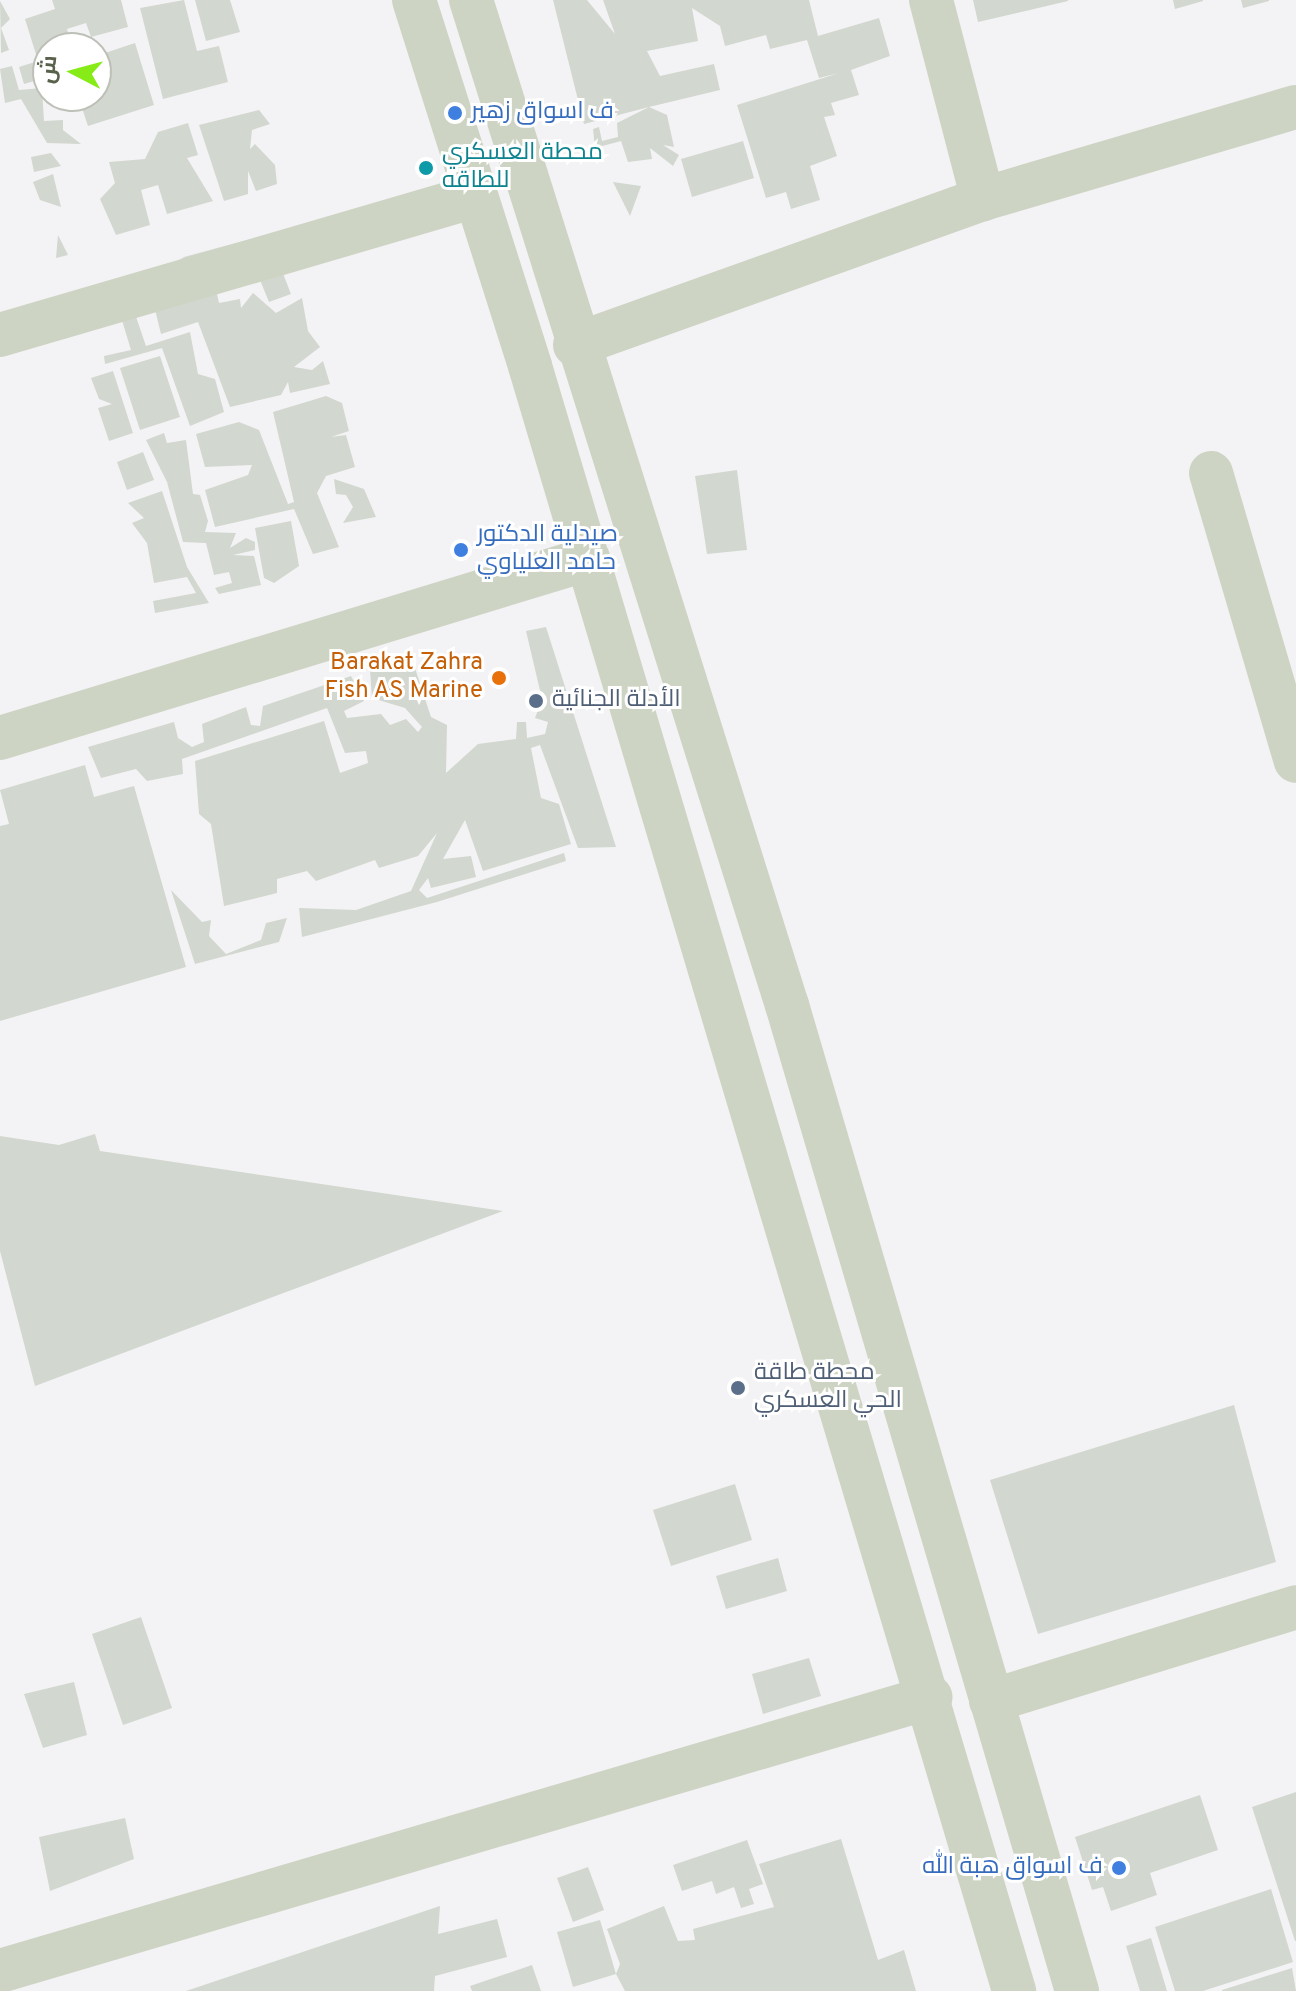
<!DOCTYPE html>
<html>
<head>
<meta charset="utf-8">
<style>
  body { margin:0 }
  #map { position:relative; width:1296px; height:1991px; overflow:hidden; background:#f3f3f5; font-family:Overpass,Cairo,sans-serif }
  div>[style] { position:absolute }
  .building>* { inset:0; background:#d2d7cf }
  .minor>* { height:44px; margin:-22px; padding:0 22px; transform-origin:22px; border-radius:22px; background:#ced4c4 }
  .dots>* { width:22px; height:22px; translate:-50% -50%; box-sizing:border-box; border:4px solid #fff; border-radius:50% }
  span { translate:-50% -50%; white-space:nowrap; text-align:center; line-height:1.15; -webkit-text-stroke:6px #fff; paint-order:stroke }
  .shop-label { font-size:24px; color:#366cbe }
  .left { translate:0 -50%; text-align:left }
  .right { translate:-100% -50%; text-align:right }
  .culture-label { font-size:24px; color:#0d838f }
  .food-label { font-size:24px; color:#c56008 }
  .service-label { font-size:24px; color:#4e5e75 }
  .north { position:absolute; left:32px; top:32px; width:80px; height:80px; box-sizing:border-box; background:#fff; border:2px solid #bcc0b7; border-radius:50%; rotate:276deg; font-size:22px; font-weight:700; line-height:32px; text-align:center; color:#58614a }
  .north::after { content:''; display:block; margin:auto; width:28px; height:36px; background:#87eb17; clip-path:polygon(50% 0,100% 100%,50% 72%,0 100%) }
</style>
</head>
<body>
<div id="map">
  <div class="building">
    <i style="clip-path:polygon(52px 0,121px 0,128px 27px,91px 37px,86px 23px,67px 29px,73px 48px,48px 48px,48px 77px,24px 84px,19px 67px,38px 61px,25px 19px,55px 9px)"></i>
    <i style="clip-path:polygon(184px 0,197px 51px,219px 46px,228px 82px,163px 99px,140px 8px)"></i>
    <i style="clip-path:polygon(195px 0,230px 0,240px 32px,206px 41px)"></i>
    <i style="clip-path:polygon(553px 0,587px 0,615px 34px,603px 0,809px 0,818px 36px,879px 18px,890px 56px,851px 70px,859px 95px,831px 103px,835px 115px,824px 117px,837px 156px,810px 166px,820px 200px,791px 209px,786px 192px,766px 198px,737px 105px,839px 73px,819px 78px,807px 40px,770px 49px,766px 35px,725px 46px,720px 26px,692px 8px,698px 41px,647px 51px,660px 76px,714px 64px,720px 90px,649px 107px,667px 115px,674px 147px,663px 145px,679px 155px,673px 166px,650px 148px,652px 159px,628px 162px,621px 141px,595px 148px,593px 129px,599px 127px,602px 141px,618px 137px,617px 123px,649px 107px,584px 124px)"></i>
    <i style="clip-path:polygon(973px 0,1068px 0,1068px 1px,978px 22px)"></i>
    <i style="clip-path:polygon(1173px 0,1203px 0,1203px 1px,1175px 9px)"></i>
    <i style="clip-path:polygon(1241px 0,1269px 0,1269px 1px,1243px 8px)"></i>
    <i style="clip-path:polygon(0 1px,10px 19px,1px 28px,9px 50px,1px 53px)"></i>
    <i style="clip-path:polygon(135px 43px,154px 105px,88px 126px,78px 96px,96px 96px,96px 56px)"></i>
    <i style="clip-path:polygon(12px 66px,19px 90px,42px 88px,44px 121px,63px 120px,63px 130px,81px 144px,47px 143px,21px 99px,5px 103px,0 69px)"></i>
    <i style="clip-path:polygon(259px 110px,270px 124px,252px 130px,250px 149px,255px 144px,275px 165px,277px 184px,256px 191px,248px 171px,248px 194px,224px 201px,199px 125px)"></i>
    <i style="clip-path:polygon(188px 123px,198px 155px,187px 158px,213px 201px,167px 214px,158px 185px,141px 190px,150px 225px,116px 235px,100px 199px,115px 183px,109px 162px,145px 159px,158px 132px)"></i>
    <i style="clip-path:polygon(743px 141px,754px 178px,692px 197px,681px 159px)"></i>
    <i style="clip-path:polygon(51px 153px,61px 166px,34px 172px,31px 157px)"></i>
    <i style="clip-path:polygon(53px 174px,61px 207px,40px 200px,33px 182px)"></i>
    <i style="clip-path:polygon(613px 182px,641px 186px,630px 216px)"></i>
    <i style="clip-path:polygon(280px 231px,275px 253px,291px 294px,269px 302px,260px 280px,214px 281px,219px 303px,240px 299px,241px 308px,253px 293px,276px 313px,302px 298px,308px 331px,320px 347px,294px 367px,312px 370px,323px 361px,330px 384px,290px 393px,288px 382px,281px 395px,230px 407px,198px 322px,161px 334px,148px 281px,184px 257px)"></i>
    <i style="clip-path:polygon(58px 235px,68px 255px,56px 258px)"></i>
    <i style="clip-path:polygon(132px 305px,146px 346px,190px 332px,198px 374px,215px 379px,224px 412px,190px 426px,162px 348px,105px 364px,104px 356px,131px 350px,121px 317px)"></i>
    <i style="clip-path:polygon(160px 356px,180px 417px,140px 430px,120px 368px)"></i>
    <i style="clip-path:polygon(113px 371px,133px 433px,109px 441px,98px 408px,112px 404px,99px 399px,91px 378px)"></i>
    <i style="clip-path:polygon(326px 396px,342px 403px,349px 431px,331px 437px,346px 435px,355px 467px,326px 476px,317px 493px,339px 547px,313px 554px,294px 509px,215px 527px,205px 490px,248px 475px,252px 465px,205px 467px,196px 434px,239px 422px,259px 430px,288px 504px,294px 502px,273px 412px)"></i>
    <i style="clip-path:polygon(164px 433px,167px 443px,186px 440px,193px 494px,200px 495px,208px 521px,205px 532px,236px 533px,230px 548px,246px 538px,255px 542px,255px 550px,233px 555px,254px 556px,261px 585px,219px 594px,215px 588px,232px 583px,229px 572px,214px 575px,206px 543px,183px 542px,167px 482px,146px 440px)"></i>
    <i style="clip-path:polygon(143px 452px,154px 480px,127px 490px,117px 462px)"></i>
    <i style="clip-path:polygon(737px 470px,747px 550px,707px 554px,695px 476px)"></i>
    <i style="clip-path:polygon(334px 479px,364px 489px,376px 517px,343px 523px,353px 507px,346px 495px,336px 494px)"></i>
    <i style="clip-path:polygon(162px 491px,187px 567px,209px 603px,155px 613px,153px 601px,196px 593px,187px 577px,154px 583px,147px 543px,132px 523px,144px 518px,128px 503px)"></i>
    <i style="clip-path:polygon(291px 521px,299px 566px,274px 583px,264px 578px,255px 528px)"></i>
    <i style="clip-path:polygon(546px 627px,616px 847px,578px 848px,540px 745px,531px 748px,541px 798px,559px 804px,571px 844px,483px 871px,465px 820px,443px 859px,471px 856px,476px 877px,431px 888px,428px 878px,419px 890px,427px 898px,564px 853px,566px 861px,437px 902px,302px 937px,299px 908px,356px 910px,411px 891px,437px 833px,418px 856px,379px 868px,375px 860px,316px 881px,307px 871px,277px 879px,277px 893px,224px 906px,211px 824px,199px 814px,195px 761px,324px 721px,340px 773px,368px 763px,366px 751px,345px 753px,327px 708px,182px 759px,183px 774px,147px 781px,136px 769px,101px 778px,88px 747px,174px 722px,178px 738px,192px 747px,204px 742px,202px 724px,246px 707px,251px 725px,260px 726px,263px 706px,351px 676px,364px 701px,344px 711px,347px 718px,381px 714px,390px 725px,406px 719px,418px 732px,422px 727px,405px 708px,372px 698px,370px 670px,414px 665px,431px 717px,447px 725px,446px 773px,478px 744px,516px 739px,517px 722px,526px 722px,527px 738px,545px 734px,548px 722px,535px 718px,542px 699px,526px 631px)"></i>
    <i style="clip-path:polygon(85px 765px,94px 797px,134px 786px,186px 967px,0 1021px,0 826px,9px 824px,0 790px)"></i>
    <i style="clip-path:polygon(171px 890px,202px 922px,211px 920px,209px 936px,226px 954px,261px 940px,266px 923px,287px 918px,279px 942px,195px 964px)"></i>
    <i style="clip-path:polygon(95px 1134px,100px 1151px,503px 1211px,35px 1386px,0 1251px,0 1136px,59px 1145px)"></i>
    <i style="clip-path:polygon(1234px 1405px,1276px 1562px,1038px 1634px,990px 1480px)"></i>
    <i style="clip-path:polygon(735px 1484px,752px 1540px,671px 1566px,653px 1510px)"></i>
    <i style="clip-path:polygon(778px 1558px,787px 1591px,726px 1609px,716px 1576px)"></i>
    <i style="clip-path:polygon(141px 1617px,172px 1708px,123px 1725px,92px 1634px)"></i>
    <i style="clip-path:polygon(809px 1658px,821px 1696px,763px 1714px,752px 1674px)"></i>
    <i style="clip-path:polygon(74px 1682px,87px 1735px,43px 1748px,24px 1694px)"></i>
    <i style="clip-path:polygon(1296px 1792px,1296px 1941px,1295px 1941px,1252px 1807px)"></i>
    <i style="clip-path:polygon(1200px 1795px,1218px 1850px,1150px 1873px,1157px 1895px,1111px 1911px,1103px 1887px,1092px 1890px,1075px 1837px)"></i>
    <i style="clip-path:polygon(125px 1818px,134px 1859px,50px 1891px,39px 1837px)"></i>
    <i style="clip-path:polygon(841px 1839px,878px 1960px,904px 1950px,916px 1991px,625px 1991px,616px 1974px,573px 1987px,557px 1932px,600px 1920px,616px 1974px,620px 1964px,607px 1929px,664px 1906px,678px 1941px,695px 1940px,693px 1929px,774px 1907px,759px 1864px)"></i>
    <i style="clip-path:polygon(747px 1840px,763px 1884px,749px 1889px,754px 1904px,741px 1908px,734px 1887px,716px 1894px,712px 1881px,682px 1891px,673px 1865px)"></i>
    <i style="clip-path:polygon(588px 1867px,604px 1910px,573px 1922px,557px 1878px)"></i>
    <i style="clip-path:polygon(1271px 1889px,1293px 1962px,1203px 1991px,1175px 1991px,1155px 1927px)"></i>
    <i style="clip-path:polygon(440px 1906px,438px 1934px,497px 1919px,507px 1957px,435px 1976px,434px 1991px,186px 1991px)"></i>
    <i style="clip-path:polygon(1151px 1938px,1167px 1991px,1140px 1991px,1126px 1946px)"></i>
    <i style="clip-path:polygon(532px 1965px,541px 1991px,472px 1991px,470px 1986px)"></i>
    <i style="clip-path:polygon(1292px 1968px,1296px 1991px,1222px 1991px,1222px 1990px)"></i>
  </div>
  <div class="minor">
    <i style="left:414px;top:0;width:384px;rotate:72.4deg"></i>
    <i style="left:530px;top:366px;width:1696px;rotate:73.41deg"></i>
    <i style="left:471px;top:0;width:1054px;rotate:72.55deg"></i>
    <i style="left:787px;top:1005px;width:1028px;rotate:73.61deg"></i>
    <i style="left:931px;top:0;width:206px;rotate:75.4deg"></i>
    <i style="left:0;top:335px;width:492px;rotate:-16.3deg"></i>
    <i style="left:575px;top:345px;width:433px;rotate:-19.7deg"></i>
    <i style="left:983px;top:199px;width:326px;rotate:-16.4deg"></i>
    <i style="left:1211px;top:473px;width:300px;rotate:73.6deg"></i>
    <i style="left:0;top:738px;width:615px;rotate:-16.93deg"></i>
    <i style="left:991px;top:1701px;width:319px;rotate:-17.1deg"></i>
    <i style="left:0;top:1971px;width:970px;rotate:-16.4deg"></i>
  </div>
  <div class="dots">
    <i style="left:455px;top:113px;background:#3f7fe0"></i>
    <i style="left:426px;top:168px;background:#0f9aa8"></i>
    <i style="left:461px;top:550px;background:#3f7fe0"></i>
    <i style="left:499px;top:678px;background:#e8710a"></i>
    <i style="left:536px;top:701px;background:#5c6f8a"></i>
    <i style="left:738px;top:1388px;background:#5c6f8a"></i>
    <i style="left:1119px;top:1868px;background:#3f7fe0"></i>
  </div>
  <div class="shop-label">
    <span class="left" style="left:471px;top:113px">ف اسواق زهير</span>
    <span class="left" style="left:477px;top:550px">صيدلية الدكتور<br>حامد العلياوي</span>
    <span class="right" style="left:1103px;top:1868px">ف اسواق هبة الله</span>
  </div>
  <div class="culture-label">
    <span class="left" style="left:442px;top:168px">محطة العسكري<br>للطاقه</span>
  </div>
  <div class="food-label">
    <span class="right" style="left:483px;top:678px">Barakat Zahra<br>Fish AS Marine</span>
  </div>
  <div class="service-label">
    <span class="left" style="left:552px;top:701px">الأدلة الجنائية</span>
    <span class="left" style="left:754px;top:1388px">محطة طاقة<br>الحي العسكري</span>
  </div>
  <div class="north">ش</div>
</div>
</body>
</html>
